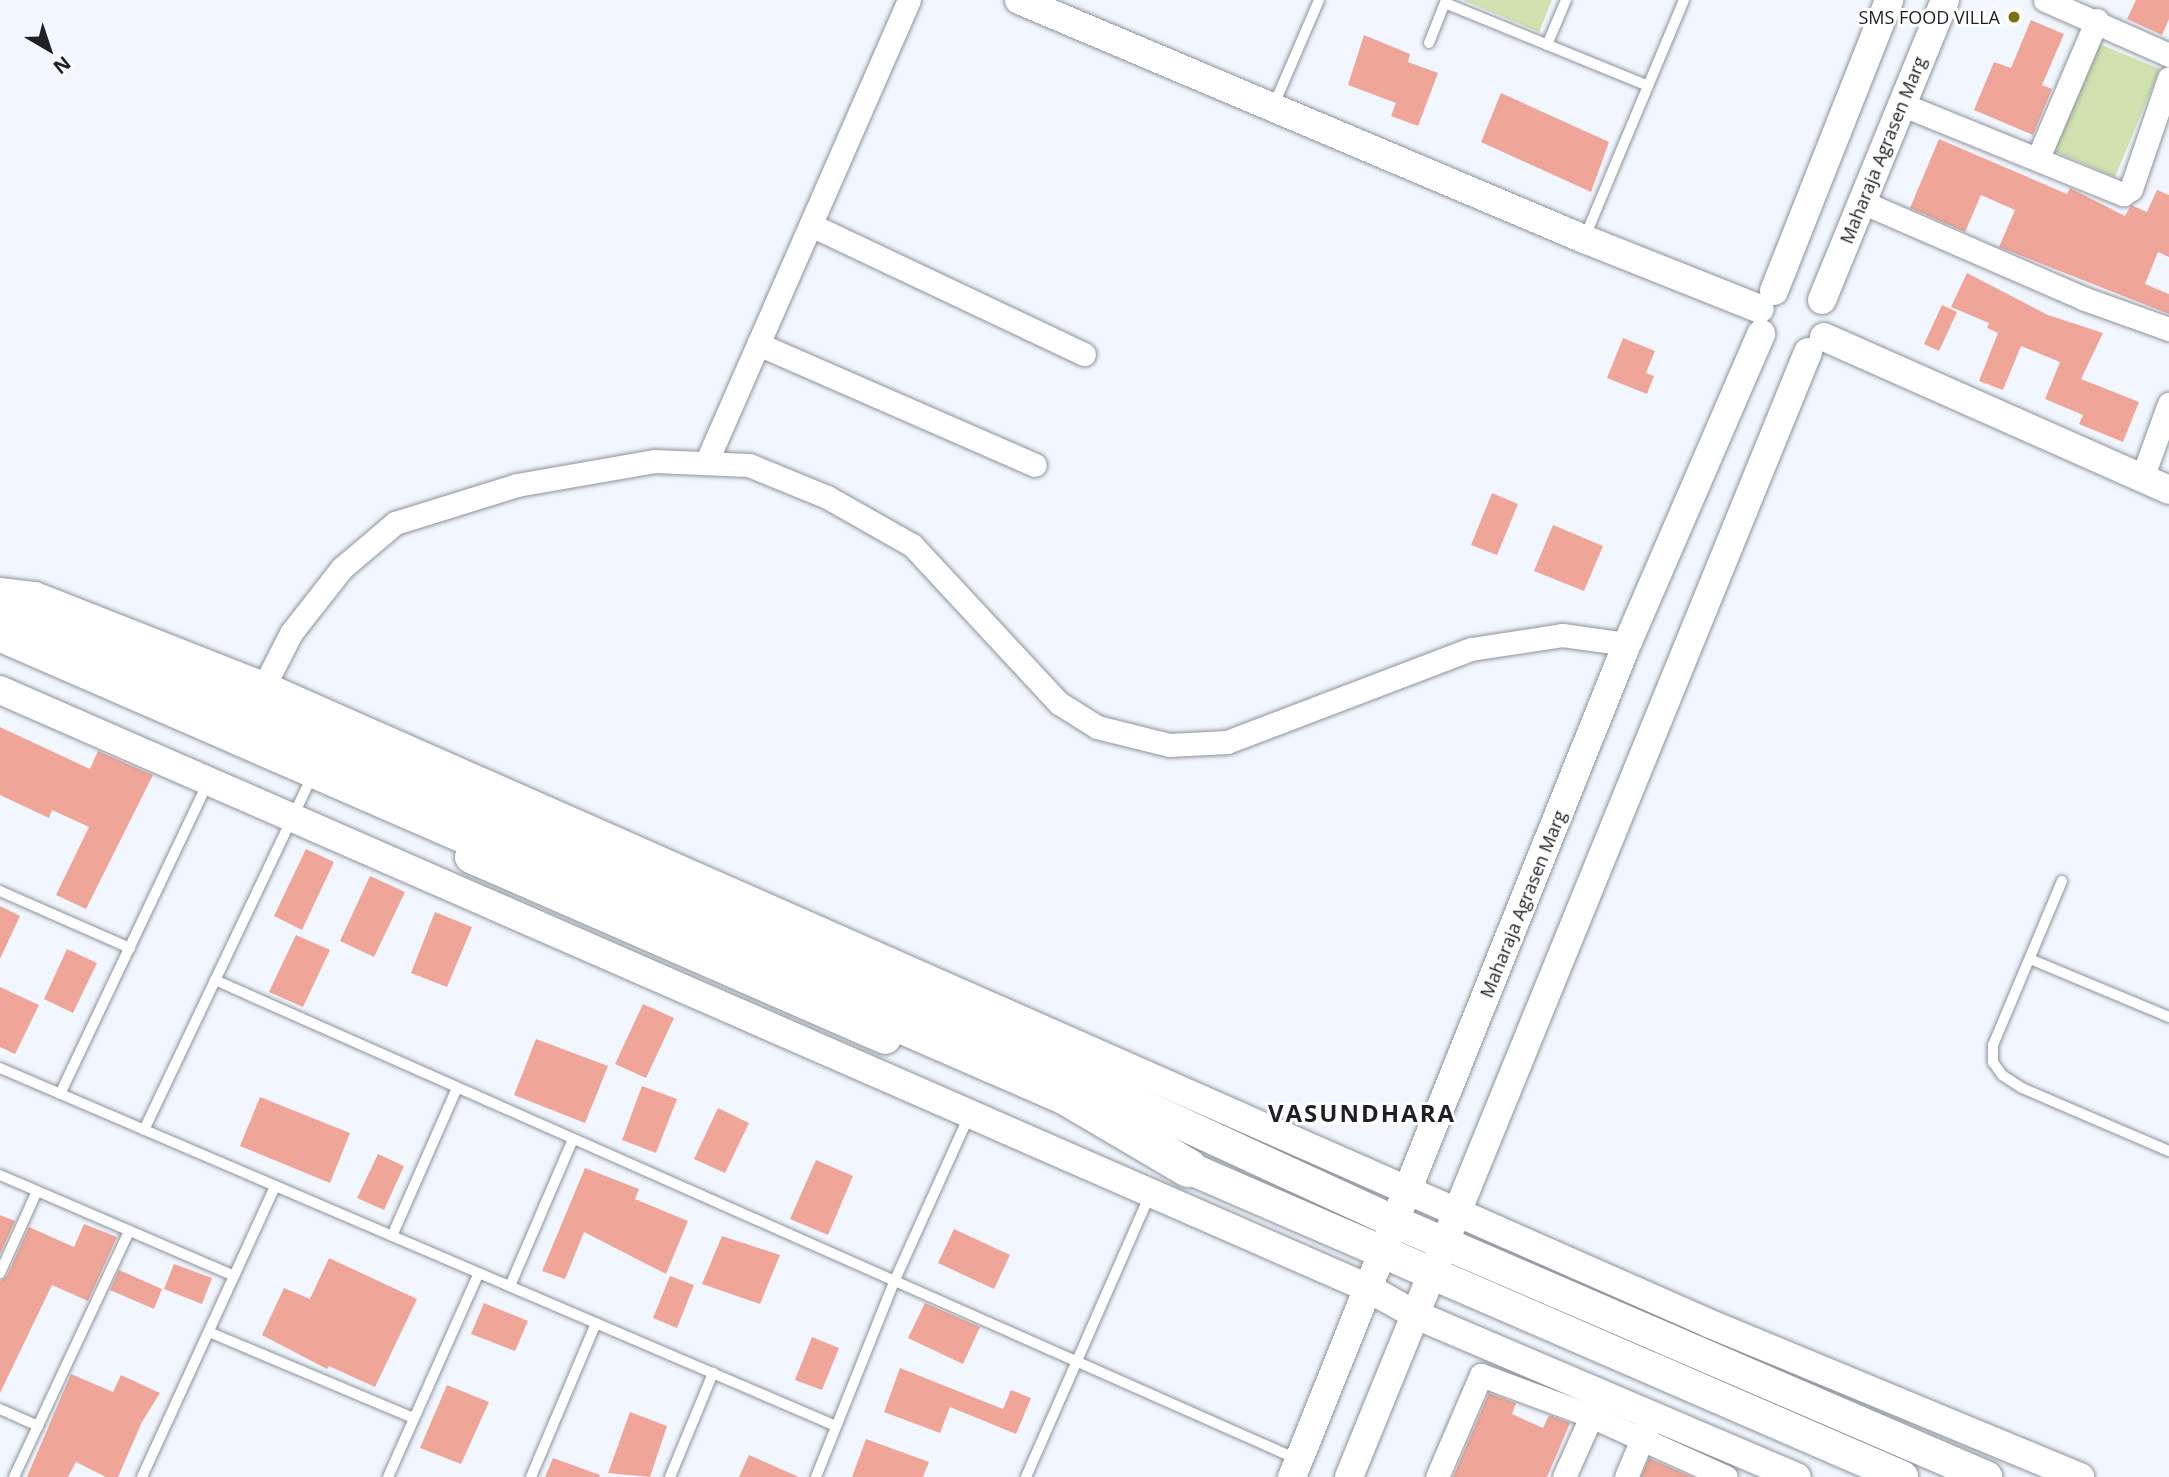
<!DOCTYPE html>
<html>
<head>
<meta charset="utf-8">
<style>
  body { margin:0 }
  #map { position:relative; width:2169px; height:1477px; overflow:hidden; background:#f2f7ff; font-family:"Open Sans",sans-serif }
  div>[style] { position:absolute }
  .green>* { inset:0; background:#d1e1af }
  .building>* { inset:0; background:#efa699 }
  .roads { filter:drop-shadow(0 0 2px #8d939b) drop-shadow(0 0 2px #8d939b) }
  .service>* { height:10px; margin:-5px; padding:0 5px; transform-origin:5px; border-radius:5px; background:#fff }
  .minor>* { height:23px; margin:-11.5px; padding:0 11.5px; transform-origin:11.5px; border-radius:11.5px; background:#fff }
  .tertiary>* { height:28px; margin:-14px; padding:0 14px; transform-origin:14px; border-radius:14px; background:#fff }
  .secondary>* { height:32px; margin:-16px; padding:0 16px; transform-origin:16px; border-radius:16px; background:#fff }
  .motorway>* { height:38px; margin:-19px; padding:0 19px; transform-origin:19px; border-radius:19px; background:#fff }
  .dots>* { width:19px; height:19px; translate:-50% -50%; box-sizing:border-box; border:4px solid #fff; border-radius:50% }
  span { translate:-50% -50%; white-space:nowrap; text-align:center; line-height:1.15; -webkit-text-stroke:6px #fff; paint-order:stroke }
  .poi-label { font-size:18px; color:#1e2023 }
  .right { translate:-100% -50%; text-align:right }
  .street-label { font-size:18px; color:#1e2023 }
  .district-label { font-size:24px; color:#1e2023; font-weight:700; letter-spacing:2px }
  .north { position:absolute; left:14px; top:14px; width:70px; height:70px; -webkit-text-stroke:5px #fff; paint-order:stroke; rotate:141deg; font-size:19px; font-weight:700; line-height:28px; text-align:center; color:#1e2023 }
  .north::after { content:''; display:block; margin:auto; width:24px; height:32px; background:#1e2023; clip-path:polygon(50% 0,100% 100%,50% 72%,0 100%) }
</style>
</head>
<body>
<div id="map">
  <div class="green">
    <i style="clip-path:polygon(1463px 0,1552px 0,1539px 32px)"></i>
    <i style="clip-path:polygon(2092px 41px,2160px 69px,2115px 177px,2047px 148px)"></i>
  </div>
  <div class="building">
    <i style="clip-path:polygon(2136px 0,2169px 0,2169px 19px,2162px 35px,2127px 19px)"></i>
    <i style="clip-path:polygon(2031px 20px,2064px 34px,2042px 85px,2052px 89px,2033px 135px,1974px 110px,1994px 62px,2011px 68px)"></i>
    <i style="clip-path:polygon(1364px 35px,1410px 54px,1408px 62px,1438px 73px,1418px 126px,1391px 116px,1396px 103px,1348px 85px)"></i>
    <i style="clip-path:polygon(1501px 93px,1609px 142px,1591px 192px,1481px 142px)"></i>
    <i style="clip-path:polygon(1939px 139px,2067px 194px,2070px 188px,2125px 216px,2131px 205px,2147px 212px,2157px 190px,2169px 195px,2169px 257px,2158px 252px,2145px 284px,2169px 294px,2169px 314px,1999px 247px,2015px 210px,1981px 195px,1965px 232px,1910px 208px)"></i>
    <i style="clip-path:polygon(1967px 273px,2048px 315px,2103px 333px,2081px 379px,2139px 402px,2123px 442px,2079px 424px,2083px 415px,2045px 399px,2060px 362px,2021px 346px,2003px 390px,1979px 381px,1998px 333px,1987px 328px,1989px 323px,1951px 307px)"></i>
    <i style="clip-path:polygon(1942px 305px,1957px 312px,1939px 351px,1924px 344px)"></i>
    <i style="clip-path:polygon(1623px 338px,1655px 351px,1646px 373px,1654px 376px,1647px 394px,1607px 378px)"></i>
    <i style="clip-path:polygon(1492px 493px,1518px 504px,1497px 555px,1471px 545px)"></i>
    <i style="clip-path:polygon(1553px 525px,1603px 546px,1584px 591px,1534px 571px)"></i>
    <i style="clip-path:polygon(0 727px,90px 769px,98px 751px,153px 775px,86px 909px,56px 895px,89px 827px,52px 810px,49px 818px,0 795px)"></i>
    <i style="clip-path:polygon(306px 849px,334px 862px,302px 930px,274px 916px)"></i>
    <i style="clip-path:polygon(370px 876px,405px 892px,374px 957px,340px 941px)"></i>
    <i style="clip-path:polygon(0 906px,20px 916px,0 959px)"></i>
    <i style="clip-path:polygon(435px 912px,472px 927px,447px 987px,411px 973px)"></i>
    <i style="clip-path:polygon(296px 935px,330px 950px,303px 1007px,269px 992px)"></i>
    <i style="clip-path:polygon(67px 949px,97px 963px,73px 1013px,44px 999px)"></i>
    <i style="clip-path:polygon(0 987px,39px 1005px,15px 1054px,0 1047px)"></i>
    <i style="clip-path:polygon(643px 1004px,674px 1018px,646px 1078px,615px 1064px)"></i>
    <i style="clip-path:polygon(536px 1039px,608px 1066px,585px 1123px,514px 1095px)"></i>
    <i style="clip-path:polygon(642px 1086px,677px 1099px,656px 1153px,622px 1140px)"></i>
    <i style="clip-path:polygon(260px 1097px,350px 1133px,330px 1183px,240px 1146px)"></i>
    <i style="clip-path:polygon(718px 1108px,749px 1123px,725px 1173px,694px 1159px)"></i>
    <i style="clip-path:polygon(378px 1154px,404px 1166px,384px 1210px,357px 1198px)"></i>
    <i style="clip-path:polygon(816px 1160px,853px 1176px,828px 1235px,790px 1219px)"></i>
    <i style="clip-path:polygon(585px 1168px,639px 1189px,635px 1199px,688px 1221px,666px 1274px,584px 1232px,565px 1279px,542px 1271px)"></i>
    <i style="clip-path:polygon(0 1215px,15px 1221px,0 1254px)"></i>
    <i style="clip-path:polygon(84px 1224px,117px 1237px,88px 1301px,52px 1285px,0 1393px,0 1281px,7px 1276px,29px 1227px,74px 1247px)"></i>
    <i style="clip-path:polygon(954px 1229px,1010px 1255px,994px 1289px,938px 1263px)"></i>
    <i style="clip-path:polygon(722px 1236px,780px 1255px,760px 1304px,702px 1284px)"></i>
    <i style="clip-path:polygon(329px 1258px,417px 1299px,375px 1387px,329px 1366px,327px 1369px,262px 1335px,284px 1288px,310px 1299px)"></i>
    <i style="clip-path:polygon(174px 1264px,212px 1278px,202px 1304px,164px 1289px)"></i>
    <i style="clip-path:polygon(119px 1270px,162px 1289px,154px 1309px,110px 1290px)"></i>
    <i style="clip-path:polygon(670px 1276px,694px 1285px,677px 1328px,653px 1318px)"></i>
    <i style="clip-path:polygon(484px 1303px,528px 1321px,515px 1351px,471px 1334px)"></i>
    <i style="clip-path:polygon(925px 1303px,980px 1327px,963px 1364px,908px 1338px)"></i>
    <i style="clip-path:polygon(812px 1337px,839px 1348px,822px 1390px,795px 1380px)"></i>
    <i style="clip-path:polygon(900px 1368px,1003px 1409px,1011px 1390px,1031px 1398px,1016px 1434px,950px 1407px,940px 1433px,884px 1412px)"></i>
    <i style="clip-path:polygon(71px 1374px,113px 1392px,121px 1375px,160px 1393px,142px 1422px,118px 1477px,106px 1477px,76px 1462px,68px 1477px,27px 1477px)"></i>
    <i style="clip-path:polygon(447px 1385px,489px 1402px,461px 1464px,420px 1448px)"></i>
    <i style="clip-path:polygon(1489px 1393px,1516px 1403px,1512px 1414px,1543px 1428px,1549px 1415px,1570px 1423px,1547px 1477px,1453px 1477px)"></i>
    <i style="clip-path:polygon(630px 1412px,667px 1426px,650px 1477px,608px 1473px)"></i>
    <i style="clip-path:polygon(866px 1439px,929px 1462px,923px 1477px,852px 1477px)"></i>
    <i style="clip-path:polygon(749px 1455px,799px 1477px,739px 1477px)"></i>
    <i style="clip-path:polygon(553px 1458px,600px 1475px,599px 1477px,545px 1477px)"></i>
    <i style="clip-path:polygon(1649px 1458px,1692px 1477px,1641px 1477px)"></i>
  </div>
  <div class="roads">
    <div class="service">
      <i style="left:1445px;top:3px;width:219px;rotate:22.2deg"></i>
      <i style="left:1429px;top:43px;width:46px;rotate:-68.4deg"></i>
      <i style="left:1547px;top:45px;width:49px;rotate:-67.1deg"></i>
      <i style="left:1273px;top:107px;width:116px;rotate:-66.7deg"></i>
      <i style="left:1584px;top:239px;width:259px;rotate:-67.3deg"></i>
      <i style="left:2062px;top:881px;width:178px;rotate:112.8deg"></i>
      <i style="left:1993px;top:1045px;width:17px;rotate:90deg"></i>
      <i style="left:1993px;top:1062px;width:16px;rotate:55deg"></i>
      <i style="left:2002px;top:1075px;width:24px;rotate:33deg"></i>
      <i style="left:2022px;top:1088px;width:160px;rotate:23.2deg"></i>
      <i style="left:0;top:891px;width:142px;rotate:23.7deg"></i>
      <i style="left:2030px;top:959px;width:151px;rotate:22.6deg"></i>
      <i style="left:215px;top:980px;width:1186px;rotate:23.88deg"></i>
      <i style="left:0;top:1068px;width:909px;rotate:23.18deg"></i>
      <i style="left:60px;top:1094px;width:344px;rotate:-64.6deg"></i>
      <i style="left:144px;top:1130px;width:384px;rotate:-64.6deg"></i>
      <i style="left:0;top:1175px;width:255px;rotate:23.3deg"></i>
      <i style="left:392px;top:1236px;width:162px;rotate:-66.3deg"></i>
      <i style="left:0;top:1273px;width:90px;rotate:-65.7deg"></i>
      <i style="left:510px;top:1286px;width:160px;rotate:-66.8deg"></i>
      <i style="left:209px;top:1332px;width:222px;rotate:22.8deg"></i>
      <i style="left:0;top:1409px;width:42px;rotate:24.1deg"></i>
      <i style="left:14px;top:1477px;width:272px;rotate:-64.9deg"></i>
      <i style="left:142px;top:1477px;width:320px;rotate:-65.4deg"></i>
      <i style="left:388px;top:1477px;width:223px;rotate:-66deg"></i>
      <i style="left:531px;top:1477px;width:167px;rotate:-67.1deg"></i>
      <i style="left:670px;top:1477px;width:113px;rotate:-67.5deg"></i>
      <i style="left:816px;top:1477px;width:210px;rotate:-68.2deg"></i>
      <i style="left:894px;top:1282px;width:182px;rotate:-65.7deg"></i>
      <i style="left:1026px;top:1477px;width:308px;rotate:-66.3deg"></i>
    </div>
    <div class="minor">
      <i style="left:2045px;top:0;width:136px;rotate:23.9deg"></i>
      <i style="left:1901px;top:104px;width:240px;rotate:22.1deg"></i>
      <i style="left:2123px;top:194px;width:9px;rotate:-32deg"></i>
      <i style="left:2131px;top:189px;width:117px;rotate:-71.1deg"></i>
      <i style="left:2038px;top:158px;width:150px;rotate:-66.9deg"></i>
      <i style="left:1862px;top:202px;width:243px;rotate:23.5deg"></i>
      <i style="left:2085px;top:299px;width:89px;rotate:19.7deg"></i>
      <i style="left:811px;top:225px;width:302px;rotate:25.3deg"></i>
      <i style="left:758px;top:344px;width:302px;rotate:23.6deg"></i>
      <i style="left:706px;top:463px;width:506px;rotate:-66.33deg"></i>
      <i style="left:2142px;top:478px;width:79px;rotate:-70deg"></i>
      <i style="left:264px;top:686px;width:59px;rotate:-63deg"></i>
      <i style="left:291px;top:633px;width:83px;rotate:-51.9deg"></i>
      <i style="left:342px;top:568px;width:70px;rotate:-40.3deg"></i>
      <i style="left:395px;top:523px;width:128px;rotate:-17.3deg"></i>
      <i style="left:517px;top:485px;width:139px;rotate:-9.9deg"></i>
      <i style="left:654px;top:461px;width:95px;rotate:2.4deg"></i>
      <i style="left:749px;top:465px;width:84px;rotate:22.3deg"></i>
      <i style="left:827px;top:497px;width:98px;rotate:29.5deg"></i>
      <i style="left:912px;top:545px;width:216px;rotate:47.1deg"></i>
      <i style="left:1059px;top:703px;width:45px;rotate:32.3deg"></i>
      <i style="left:1097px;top:727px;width:74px;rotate:14deg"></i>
      <i style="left:1169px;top:745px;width:58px;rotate:-3deg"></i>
      <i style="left:1227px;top:742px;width:261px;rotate:-20.9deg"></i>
      <i style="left:1471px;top:649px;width:92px;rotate:-8.7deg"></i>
      <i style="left:1562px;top:635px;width:66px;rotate:7.9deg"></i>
      <i style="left:1437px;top:1477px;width:111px;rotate:-66.7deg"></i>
      <i style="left:1481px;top:1375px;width:117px;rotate:20.4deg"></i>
      <i style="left:1591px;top:1416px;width:148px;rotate:24.3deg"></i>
      <i style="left:1564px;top:1477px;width:83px;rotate:-65.9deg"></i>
      <i style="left:1626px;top:1477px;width:56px;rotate:-67.1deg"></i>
    </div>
    <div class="tertiary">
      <i style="left:1019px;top:0;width:613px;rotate:22.93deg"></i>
      <i style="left:1584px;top:239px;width:189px;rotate:21.7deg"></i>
      <i style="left:1774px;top:291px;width:313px;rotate:-68.4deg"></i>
      <i style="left:1822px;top:300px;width:324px;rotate:-67.7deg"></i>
      <i style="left:1824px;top:337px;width:377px;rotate:23.9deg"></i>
      <i style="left:0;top:592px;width:35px;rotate:7deg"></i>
      <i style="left:35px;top:596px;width:246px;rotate:21.5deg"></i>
      <i style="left:264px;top:686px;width:1578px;rotate:23.8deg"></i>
      <i style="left:1708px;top:1323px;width:403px;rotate:22.5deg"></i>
      <i style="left:0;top:690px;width:1493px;rotate:23.61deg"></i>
      <i style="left:1368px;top:1288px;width:53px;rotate:29.5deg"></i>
      <i style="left:1414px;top:1314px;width:416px;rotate:23.1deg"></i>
      <i style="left:1292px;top:1477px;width:898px;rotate:-68.09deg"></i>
      <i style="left:1627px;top:644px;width:338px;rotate:-66.6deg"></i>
      <i style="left:1349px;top:1477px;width:1215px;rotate:-67.8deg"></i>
    </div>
    <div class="secondary">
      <i style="left:0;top:607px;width:683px;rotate:22.66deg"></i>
      <i style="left:630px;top:870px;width:842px;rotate:24.71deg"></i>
      <i style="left:1395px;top:1222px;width:644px;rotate:23.34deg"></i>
      <i style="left:471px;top:857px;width:452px;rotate:23.6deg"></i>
      <i style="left:1168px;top:1159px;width:800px;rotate:23.42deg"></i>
    </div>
    <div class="motorway">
      <i style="left:0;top:632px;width:1163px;rotate:23.52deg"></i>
      <i style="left:1066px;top:1096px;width:142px;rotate:30.5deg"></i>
    </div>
  </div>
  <div class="dots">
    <i style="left:2014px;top:17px;background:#7c6f0d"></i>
  </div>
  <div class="poi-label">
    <span class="right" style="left:2000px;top:17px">SMS FOOD VILLA</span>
  </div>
  <div class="street-label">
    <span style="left:1883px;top:150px;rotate:-68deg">Maharaja Agrasen Marg</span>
    <span style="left:1523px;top:904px;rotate:-68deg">Maharaja Agrasen Marg</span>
  </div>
  <div class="district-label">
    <span style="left:1362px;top:1113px">VASUNDHARA</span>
  </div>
  <div class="north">N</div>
</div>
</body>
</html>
